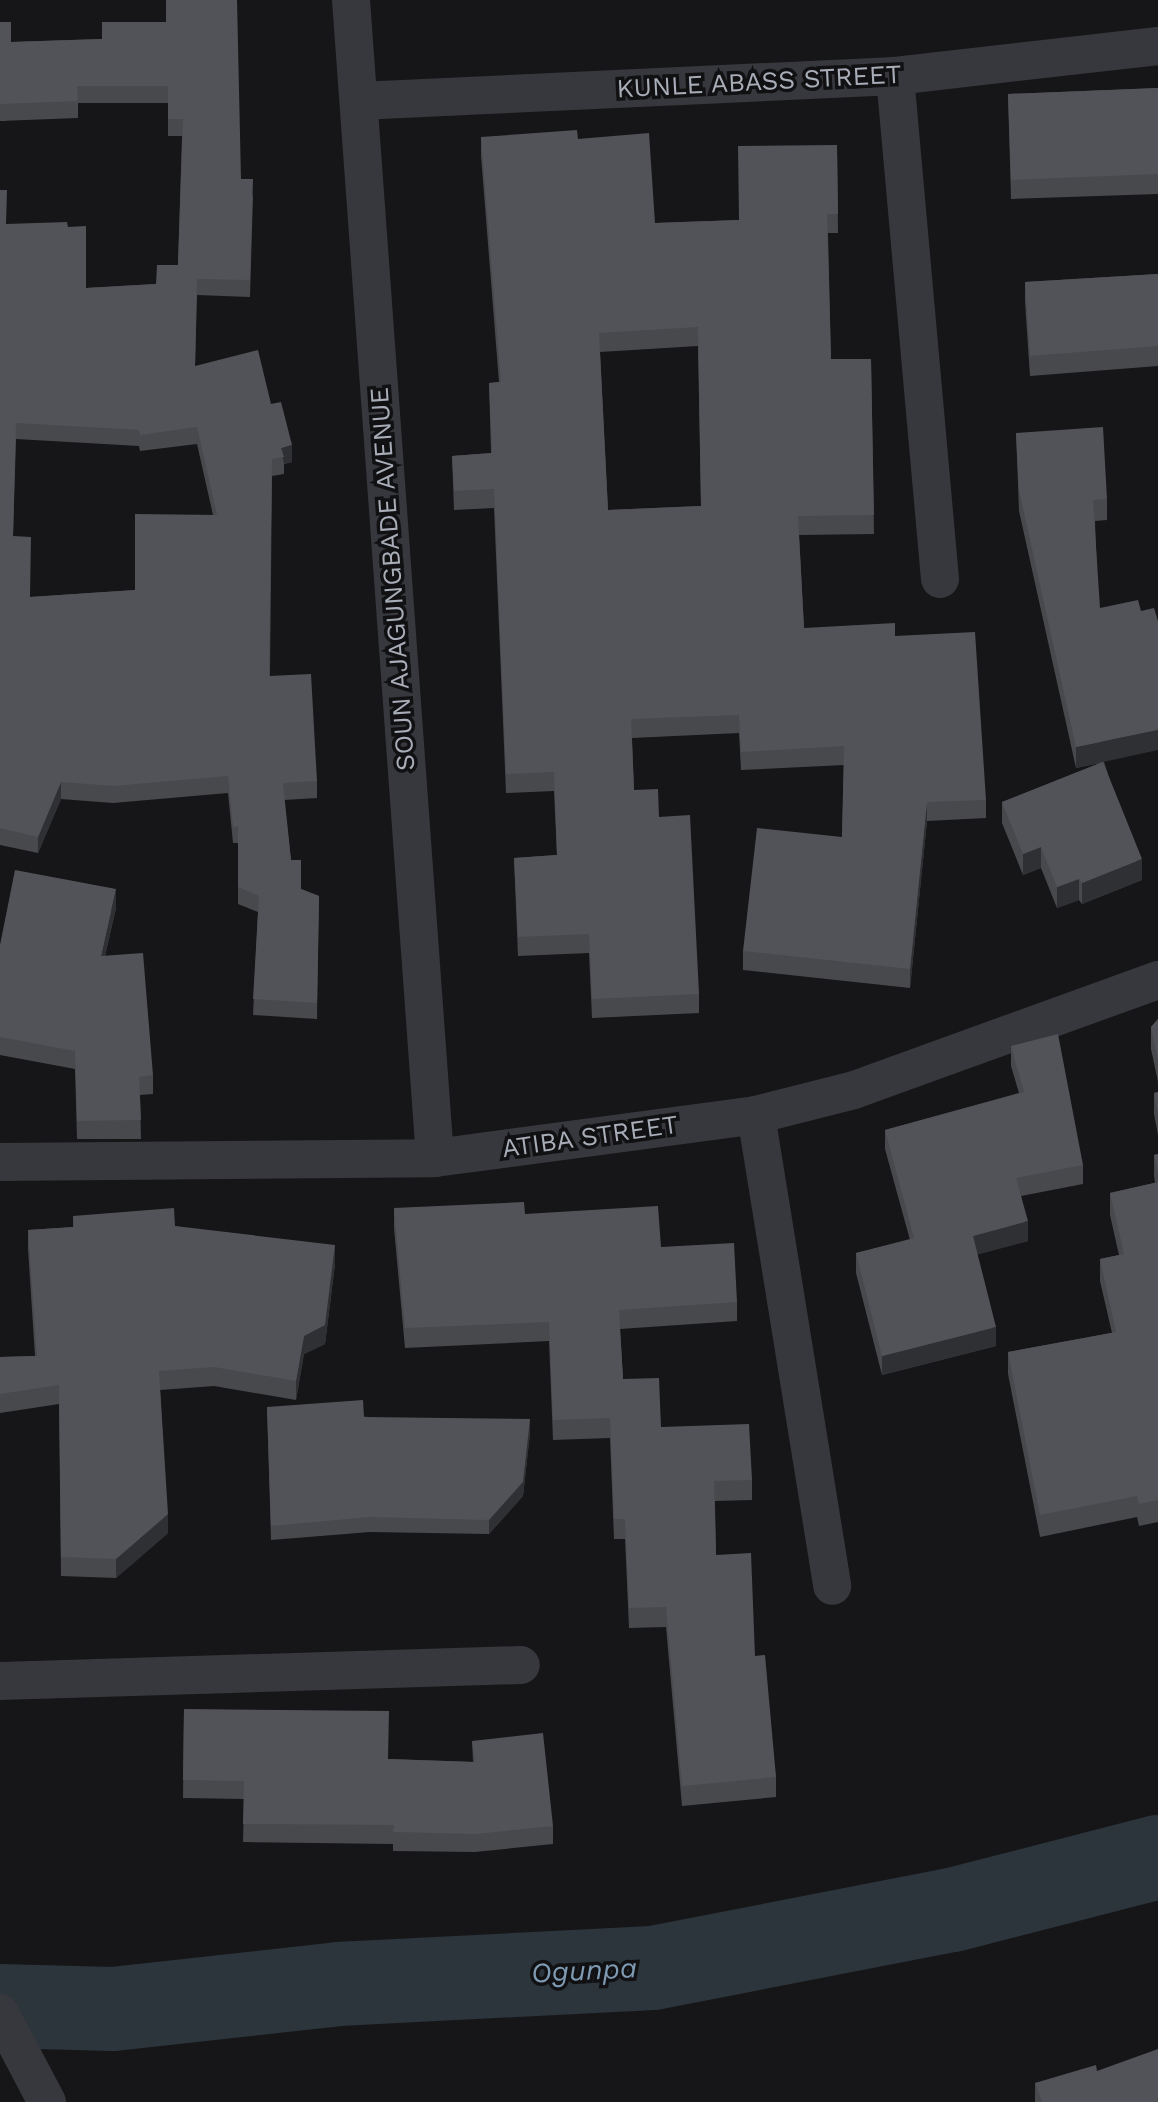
<!DOCTYPE html>
<html>
<head>
<meta charset="utf-8">
<style>
  body { margin:0 }
  #map { position:relative; width:1158px; height:2102px; overflow:hidden; background:#161618; font-family:"Work Sans",sans-serif }
  div>[style] { position:absolute }
  .river>* { height:84px; margin:-42px; padding:0 42px; transform-origin:42px; border-radius:42px; background:#2c353c }
  .street>* { height:38px; margin:-19px; padding:0 19px; transform-origin:19px; border-radius:19px; background:#37383d }
  .wall>* { inset:0; background:#47494d }
  .shaded-wall>* { inset:0; background:#2f3033 }
  .building>* { inset:0; background:#525359 }
  span { translate:-50% -50%; white-space:nowrap; text-align:center; line-height:1.15; -webkit-text-stroke:7px #111113; paint-order:stroke }
  .street-label { font-size:26px; color:#a8adb8 }
  .water-label { font-size:28px; color:#7f9bb3; font-style:italic }
</style>
</head>
<body>
<div id="map">
  <div class="river">
    <i style="left:0;top:2006px;width:113px;rotate:1.5deg"></i>
    <i style="left:113px;top:2009px;width:226px;rotate:-6.3deg"></i>
    <i style="left:338px;top:1984px;width:315px;rotate:-2.9deg"></i>
    <i style="left:653px;top:1968px;width:305px;rotate:-11deg"></i>
    <i style="left:952px;top:1910px;width:213px;rotate:-14.4deg"></i>
  </div>
  <div class="street">
    <i style="left:351px;top:0;width:1161px;rotate:85.85deg"></i>
    <i style="left:895px;top:76px;width:505px;rotate:84.89deg"></i>
    <i style="left:359px;top:101px;width:537px;rotate:-2.67deg"></i>
    <i style="left:895px;top:76px;width:265px;rotate:-6.5deg"></i>
    <i style="left:756px;top:1115px;width:477px;rotate:80.8deg"></i>
    <i style="left:0;top:1162px;width:435px;rotate:-0.5deg"></i>
    <i style="left:435px;top:1158px;width:324px;rotate:-7.6deg"></i>
    <i style="left:756px;top:1115px;width:101px;rotate:-14.3deg"></i>
    <i style="left:854px;top:1090px;width:323px;rotate:-19.9deg"></i>
    <i style="left:0;top:1681px;width:521px;rotate:-1.76deg"></i>
    <i style="left:0;top:2013px;width:101px;rotate:62.2deg"></i>
  </div>
  <div class="wall">
    <i style="clip-path:polygon(evenodd,0 22px,11px 42px,102px 39px,166px 22px,241px 179px,253px 196px,250px 297px,197px 295px,195px 366px,271px 404px,292px 462px,284px 464px,284px 474px,272px 476px,270px 676px,317px 781px,317px 798px,284px 800px,291px 860px,301px 889px,319px 896px,317px 1019px,253px 1015px,258px 912px,238px 904px,238px 843px,233px 843px,228px 793px,113px 803px,61px 799px,38px 853px,0 845px,0 190px,6px 224px,68px 227px,86px 288px,156px 284px,178px 265px,182px 136px,168px 136px,168px 103px,78px 103px,78px 118px,0 121px,0 22px,16px 439px,139px 446px,140px 451px,197px 444px,213px 515px,135px 590px,30px 597px,13px 536px,16px 439px)"></i>
    <i style="clip-path:polygon(1158px 88px,1158px 194px,1011px 199px,1008px 94px)"></i>
    <i style="clip-path:polygon(evenodd,481px 137px,578px 139px,655px 223px,739px 220px,837px 145px,838px 233px,828px 233px,831px 359px,871px 359px,874px 534px,799px 535px,804px 628px,895px 636px,986px 800px,986px 818px,927px 821px,910px 988px,743px 970px,743px 951px,842px 837px,844px 765px,741px 770px,739px 733px,632px 738px,634px 790px,659px 817px,699px 994px,699px 1013px,592px 1018px,589px 953px,518px 956px,514px 858px,557px 855px,554px 791px,506px 793px,494px 508px,454px 510px,452px 456px,491px 453px,489px 383px,499px 382px,481px 156px,481px 137px,698px 346px,701px 506px,608px 510px,600px 352px,698px 346px)"></i>
    <i style="clip-path:polygon(1158px 274px,1158px 366px,1030px 376px,1025px 302px,1025px 282px)"></i>
    <i style="clip-path:polygon(1016px 433px,1107px 499px,1107px 520px,1095px 521px,1104px 762px,1142px 880px,1082px 904px,1079px 900px,1057px 908px,1041px 868px,1023px 875px,1002px 823px,1002px 802px,1100px 763px,1076px 768px,1019px 511px)"></i>
    <i style="clip-path:polygon(116px 908px,105px 956px,153px 1075px,153px 1094px,140px 1095px,141px 1139px,77px 1139px,75px 1069px,0 1055px,0 945px)"></i>
    <i style="clip-path:polygon(1158px 1019px,1158px 1082px,1151px 1049px,1151px 1027px)"></i>
    <i style="clip-path:polygon(1011px 1046px,1083px 1165px,1083px 1184px,1021px 1196px,1028px 1241px,977px 1254px,996px 1346px,882px 1375px,856px 1273px,856px 1253px,910px 1240px,885px 1149px,885px 1130px,1019px 1093px,1011px 1066px)"></i>
    <i style="clip-path:polygon(1158px 1092px,1158px 1135px,1154px 1114px,1154px 1093px)"></i>
    <i style="clip-path:polygon(1158px 1154px,1158px 1522px,1139px 1526px,1137px 1517px,1040px 1537px,1008px 1374px,1008px 1352px,1112px 1333px,1100px 1281px,1100px 1259px,1119px 1255px,1110px 1215px,1110px 1193px,1155px 1183px,1154px 1176px,1154px 1155px)"></i>
    <i style="clip-path:polygon(394px 1208px,525px 1214px,661px 1247px,737px 1302px,737px 1321px,620px 1329px,623px 1379px,661px 1427px,752px 1480px,752px 1500px,715px 1501px,716px 1555px,755px 1656px,776px 1777px,776px 1797px,682px 1806px,666px 1627px,629px 1628px,625px 1539px,614px 1539px,610px 1438px,553px 1440px,549px 1341px,405px 1348px,394px 1228px)"></i>
    <i style="clip-path:polygon(73px 1216px,175px 1226px,335px 1264px,325px 1344px,304px 1354px,296px 1400px,214px 1386px,160px 1390px,168px 1533px,116px 1578px,61px 1576px,59px 1404px,0 1413px,0 1357px,35px 1356px,28px 1249px,28px 1230px,73px 1227px)"></i>
    <i style="clip-path:polygon(267px 1407px,530px 1433px,523px 1496px,489px 1534px,370px 1532px,271px 1540px)"></i>
    <i style="clip-path:polygon(184px 1709px,388px 1759px,473px 1762px,472px 1741px,553px 1826px,553px 1844px,475px 1852px,393px 1851px,393px 1844px,243px 1842px,244px 1799px,183px 1798px)"></i>
    <i style="clip-path:polygon(1097px 2071px,1158px 2102px,1035px 2102px,1035px 2083px)"></i>
  </div>
  <div class="shaded-wall">
    <i style="clip-path:polygon(292px 445px,292px 462px,284px 464px,281px 448px)"></i>
    <i style="clip-path:polygon(1158px 730px,1158px 750px,1076px 768px,1076px 747px)"></i>
    <i style="clip-path:polygon(61px 782px,61px 799px,38px 853px,38px 837px)"></i>
    <i style="clip-path:polygon(927px 802px,927px 821px,910px 988px,910px 969px)"></i>
    <i style="clip-path:polygon(1041px 847px,1041px 868px,1023px 875px,1023px 854px)"></i>
    <i style="clip-path:polygon(1142px 859px,1142px 880px,1082px 904px,1082px 883px)"></i>
    <i style="clip-path:polygon(1079px 879px,1079px 900px,1057px 908px,1057px 887px)"></i>
    <i style="clip-path:polygon(116px 889px,116px 908px,101px 974px,101px 956px)"></i>
    <i style="clip-path:polygon(1028px 1221px,1028px 1241px,973px 1256px,973px 1236px)"></i>
    <i style="clip-path:polygon(335px 1245px,335px 1264px,325px 1344px,304px 1354px,296px 1400px,296px 1381px,304px 1336px)"></i>
    <i style="clip-path:polygon(996px 1327px,996px 1346px,882px 1375px,882px 1356px)"></i>
    <i style="clip-path:polygon(530px 1419px,530px 1433px,523px 1496px,489px 1534px,489px 1520px)"></i>
    <i style="clip-path:polygon(168px 1514px,168px 1533px,116px 1578px,116px 1559px)"></i>
  </div>
  <div class="building">
    <i style="clip-path:polygon(evenodd,166px 0,237px 0,241px 179px,253px 179px,250px 280px,197px 279px,195px 366px,258px 350px,271px 404px,281px 402px,292px 445px,281px 448px,284px 457px,272px 459px,269px 676px,311px 674px,317px 781px,283px 783px,291px 860px,301px 860px,301px 889px,319px 896px,317px 1003px,253px 999px,259px 896px,238px 887px,238px 826px,233px 827px,228px 776px,113px 786px,61px 782px,38px 837px,0 828px,0 190px,7px 190px,6px 224px,67px 222px,68px 227px,86px 226px,86px 288px,156px 284px,157px 265px,178px 265px,183px 119px,168px 119px,168px 86px,77px 86px,78px 101px,0 104px,0 22px,11px 22px,11px 42px,102px 39px,102px 22px,166px 22px,166px 0,16px 423px,139px 430px,140px 435px,197px 427px,217px 515px,135px 514px,135px 590px,30px 597px,31px 537px,13px 536px,16px 423px)"></i>
    <i style="clip-path:polygon(1158px 88px,1158px 174px,1011px 180px,1008px 94px)"></i>
    <i style="clip-path:polygon(evenodd,577px 130px,578px 139px,649px 133px,655px 223px,739px 220px,738px 146px,837px 145px,838px 214px,827px 214px,831px 359px,871px 359px,874px 515px,798px 516px,804px 628px,895px 623px,895px 636px,975px 632px,986px 800px,927px 802px,910px 969px,743px 951px,757px 828px,842px 837px,844px 746px,741px 752px,739px 715px,631px 719px,634px 790px,658px 789px,659px 817px,690px 815px,699px 994px,592px 999px,589px 934px,518px 937px,514px 858px,557px 855px,554px 772px,506px 774px,494px 489px,454px 491px,452px 456px,492px 453px,489px 383px,501px 382px,481px 137px,577px 130px,698px 327px,701px 506px,608px 510px,599px 333px,698px 327px)"></i>
    <i style="clip-path:polygon(1158px 274px,1158px 346px,1030px 356px,1025px 282px)"></i>
    <i style="clip-path:polygon(1103px 427px,1107px 499px,1093px 500px,1100px 608px,1138px 600px,1141px 611px,1154px 608px,1158px 621px,1158px 730px,1076px 747px,1019px 490px,1016px 433px)"></i>
    <i style="clip-path:polygon(1103px 762px,1142px 859px,1082px 883px,1079px 879px,1057px 887px,1041px 847px,1023px 854px,1002px 802px)"></i>
    <i style="clip-path:polygon(15px 870px,116px 889px,101px 956px,143px 953px,153px 1075px,139px 1077px,141px 1120px,77px 1121px,75px 1051px,0 1037px,0 945px)"></i>
    <i style="clip-path:polygon(1158px 1019px,1158px 1061px,1151px 1027px)"></i>
    <i style="clip-path:polygon(1058px 1034px,1083px 1165px,1016px 1178px,1028px 1221px,973px 1236px,996px 1327px,882px 1356px,856px 1253px,914px 1238px,885px 1130px,1024px 1092px,1011px 1046px)"></i>
    <i style="clip-path:polygon(1158px 1092px,1158px 1113px,1154px 1093px)"></i>
    <i style="clip-path:polygon(1158px 1154px,1158px 1173px,1154px 1155px)"></i>
    <i style="clip-path:polygon(1158px 1182px,1158px 1500px,1139px 1504px,1137px 1496px,1040px 1515px,1008px 1352px,1116px 1332px,1100px 1259px,1124px 1254px,1110px 1193px)"></i>
    <i style="clip-path:polygon(524px 1202px,525px 1214px,658px 1206px,661px 1247px,734px 1243px,737px 1302px,619px 1310px,623px 1379px,659px 1378px,661px 1427px,749px 1424px,752px 1480px,714px 1481px,716px 1555px,751px 1553px,755px 1656px,765px 1655px,776px 1777px,682px 1786px,666px 1607px,629px 1608px,625px 1519px,614px 1519px,610px 1418px,553px 1420px,549px 1322px,405px 1328px,394px 1208px)"></i>
    <i style="clip-path:polygon(174px 1208px,175px 1226px,335px 1245px,325px 1325px,304px 1336px,296px 1381px,214px 1367px,159px 1371px,168px 1514px,116px 1559px,61px 1557px,59px 1385px,0 1394px,0 1357px,37px 1356px,28px 1230px,74px 1227px,73px 1216px)"></i>
    <i style="clip-path:polygon(363px 1400px,364px 1417px,530px 1419px,523px 1482px,489px 1520px,370px 1517px,271px 1526px,267px 1407px)"></i>
    <i style="clip-path:polygon(184px 1709px,389px 1711px,388px 1759px,475px 1762px,472px 1741px,543px 1733px,553px 1826px,475px 1834px,393px 1832px,394px 1825px,243px 1824px,244px 1781px,183px 1780px)"></i>
    <i style="clip-path:polygon(1158px 2049px,1158px 2102px,1042px 2102px,1035px 2083px,1096px 2065px,1097px 2071px)"></i>
  </div>
  <div class="street-label">
    <span style="left:759px;top:82px;rotate:-3deg">KUNLE ABASS STREET</span>
    <span style="left:393px;top:579px;rotate:-94deg">SOUN AJAGUNGBADE AVENUE</span>
    <span style="left:590px;top:1137px;rotate:-8deg">ATIBA STREET</span>
  </div>
  <div class="water-label">
    <span style="left:584px;top:1971px;rotate:-3deg">Ogunpa</span>
  </div>
</div>
</body>
</html>
